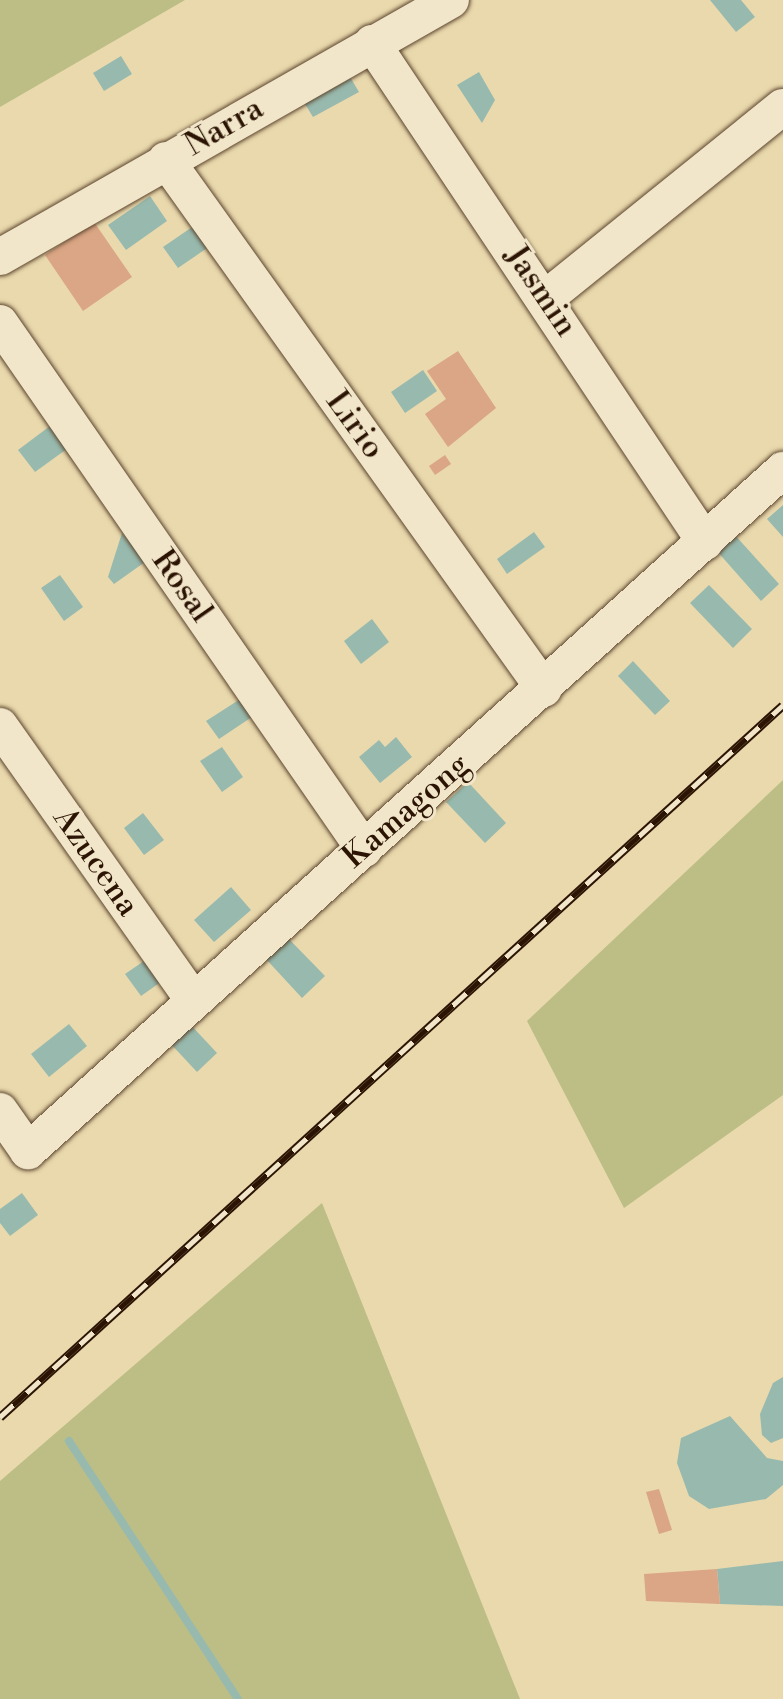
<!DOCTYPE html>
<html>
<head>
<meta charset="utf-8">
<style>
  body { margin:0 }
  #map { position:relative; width:783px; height:1699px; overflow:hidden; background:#ead9ad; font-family:"Libre Bodoni",serif }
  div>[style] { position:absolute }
  .green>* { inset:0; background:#bcbe86 }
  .water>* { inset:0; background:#98baae }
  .stream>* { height:8px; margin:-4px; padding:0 4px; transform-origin:4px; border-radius:4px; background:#98baae }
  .building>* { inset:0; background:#daa685 }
  .roads { filter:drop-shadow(0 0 2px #5c452e) drop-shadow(0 0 2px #5c452e) }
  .minor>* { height:36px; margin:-18px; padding:0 18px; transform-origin:18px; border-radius:18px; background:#f1e6ca }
  .rail>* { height:9px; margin-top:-4.5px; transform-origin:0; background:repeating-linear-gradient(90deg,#f1e6ca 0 18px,#2c1404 0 36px); box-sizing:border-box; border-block:2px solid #2c1404 }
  span { translate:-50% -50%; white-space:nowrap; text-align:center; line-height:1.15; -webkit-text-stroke:6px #f1e6ca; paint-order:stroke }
  .street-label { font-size:32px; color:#2c1404 }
</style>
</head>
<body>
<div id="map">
  <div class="green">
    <i style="clip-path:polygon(0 0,185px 0,0 107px)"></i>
    <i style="clip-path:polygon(783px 780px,783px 1095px,624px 1208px,527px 1021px)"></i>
    <i style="clip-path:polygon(322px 1203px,520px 1699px,0 1699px,0 1481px)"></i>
  </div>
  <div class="water">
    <i style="clip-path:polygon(710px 0,741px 0,755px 17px,736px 32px)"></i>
    <i style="clip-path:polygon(121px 56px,132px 74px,104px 91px,93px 73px)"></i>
    <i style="clip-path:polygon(346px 70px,359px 92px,313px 117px,300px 96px)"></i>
    <i style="clip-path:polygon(479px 72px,495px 100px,482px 123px,457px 85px)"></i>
    <i style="clip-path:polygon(150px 196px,167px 221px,126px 250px,108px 225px)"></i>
    <i style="clip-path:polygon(198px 223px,213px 244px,178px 268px,163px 247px)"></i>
    <i style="clip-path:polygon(423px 370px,437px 391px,405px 413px,391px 392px)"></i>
    <i style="clip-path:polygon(54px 423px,71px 446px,35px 472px,18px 450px)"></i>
    <i style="clip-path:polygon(783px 505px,783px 537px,767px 519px)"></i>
    <i style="clip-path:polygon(534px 532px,545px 547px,507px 574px,497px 559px)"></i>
    <i style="clip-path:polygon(122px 533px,145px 562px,114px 584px,108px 577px)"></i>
    <i style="clip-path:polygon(734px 534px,779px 584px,761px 601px,716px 550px)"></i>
    <i style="clip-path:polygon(60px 575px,83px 607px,64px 621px,41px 588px)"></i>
    <i style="clip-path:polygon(709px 585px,752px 629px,733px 648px,690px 603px)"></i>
    <i style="clip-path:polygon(372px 619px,389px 642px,361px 664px,344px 641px)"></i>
    <i style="clip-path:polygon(633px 661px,670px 701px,655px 715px,618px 676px)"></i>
    <i style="clip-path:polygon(245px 696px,258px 713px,219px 739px,206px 721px)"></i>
    <i style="clip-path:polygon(396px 737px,412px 757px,380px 783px,359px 757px,379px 740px,385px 747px)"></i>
    <i style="clip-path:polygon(222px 747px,243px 777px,222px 792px,200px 761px)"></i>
    <i style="clip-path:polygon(468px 782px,506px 823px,485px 843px,446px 802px)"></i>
    <i style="clip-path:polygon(143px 813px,164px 840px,144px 855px,124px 828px)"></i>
    <i style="clip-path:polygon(231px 887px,251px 910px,214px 942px,194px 920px)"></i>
    <i style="clip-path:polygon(287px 937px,325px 976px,302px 998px,265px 958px)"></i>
    <i style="clip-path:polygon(160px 950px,175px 972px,141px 996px,125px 974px)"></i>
    <i style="clip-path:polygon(189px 1023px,217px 1053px,197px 1072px,169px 1042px)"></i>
    <i style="clip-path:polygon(69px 1024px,87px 1046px,49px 1077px,31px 1054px)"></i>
    <i style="clip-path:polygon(22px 1193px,38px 1215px,10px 1236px,0 1223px,0 1209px)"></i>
    <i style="clip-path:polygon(783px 1377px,783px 1438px,771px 1443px,762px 1435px,760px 1414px,773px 1383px)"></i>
    <i style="clip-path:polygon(730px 1416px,767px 1458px,783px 1461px,783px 1485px,766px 1499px,709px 1509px,689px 1496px,677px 1463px,681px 1438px)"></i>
    <i style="clip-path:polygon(783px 1561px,783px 1606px,720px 1604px,717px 1569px)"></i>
  </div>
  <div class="stream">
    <i style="left:69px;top:1441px;width:308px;rotate:56.8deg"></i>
  </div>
  <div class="building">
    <i style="clip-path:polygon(94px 222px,132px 277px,83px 311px,45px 255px)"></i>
    <i style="clip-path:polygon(458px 351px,496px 408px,448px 447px,425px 414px,446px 399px,427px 371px)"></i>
    <i style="clip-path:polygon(445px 455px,451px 464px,435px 475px,429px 466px)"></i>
    <i style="clip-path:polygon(659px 1489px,672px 1530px,659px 1534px,646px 1492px)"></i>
    <i style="clip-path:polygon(717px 1569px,720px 1604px,646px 1601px,644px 1574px)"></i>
  </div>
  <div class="roads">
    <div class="minor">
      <i style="left:372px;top:43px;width:600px;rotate:56.28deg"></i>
      <i style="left:166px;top:160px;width:650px;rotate:54.45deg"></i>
      <i style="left:0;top:257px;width:519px;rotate:-29.68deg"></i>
      <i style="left:546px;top:298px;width:304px;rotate:-38.9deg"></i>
      <i style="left:0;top:323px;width:640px;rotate:55.32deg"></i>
      <i style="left:0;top:726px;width:333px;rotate:54.8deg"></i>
      <i style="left:0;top:1111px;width:49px;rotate:55deg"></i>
      <i style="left:28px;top:1151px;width:1017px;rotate:-42.05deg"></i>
    </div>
  </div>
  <div class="rail">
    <i style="left:0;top:1417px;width:1058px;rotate:-42.28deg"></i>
  </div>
  <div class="street-label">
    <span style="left:224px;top:127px;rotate:-30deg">Narra</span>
    <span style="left:541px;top:291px;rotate:56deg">Jasmin</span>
    <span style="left:355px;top:425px;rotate:54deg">Lirio</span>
    <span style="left:182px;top:586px;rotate:55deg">Rosal</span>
    <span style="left:406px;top:811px;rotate:-41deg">Kamagong</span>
    <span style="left:96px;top:862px;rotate:55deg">Azucena</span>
  </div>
</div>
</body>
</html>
